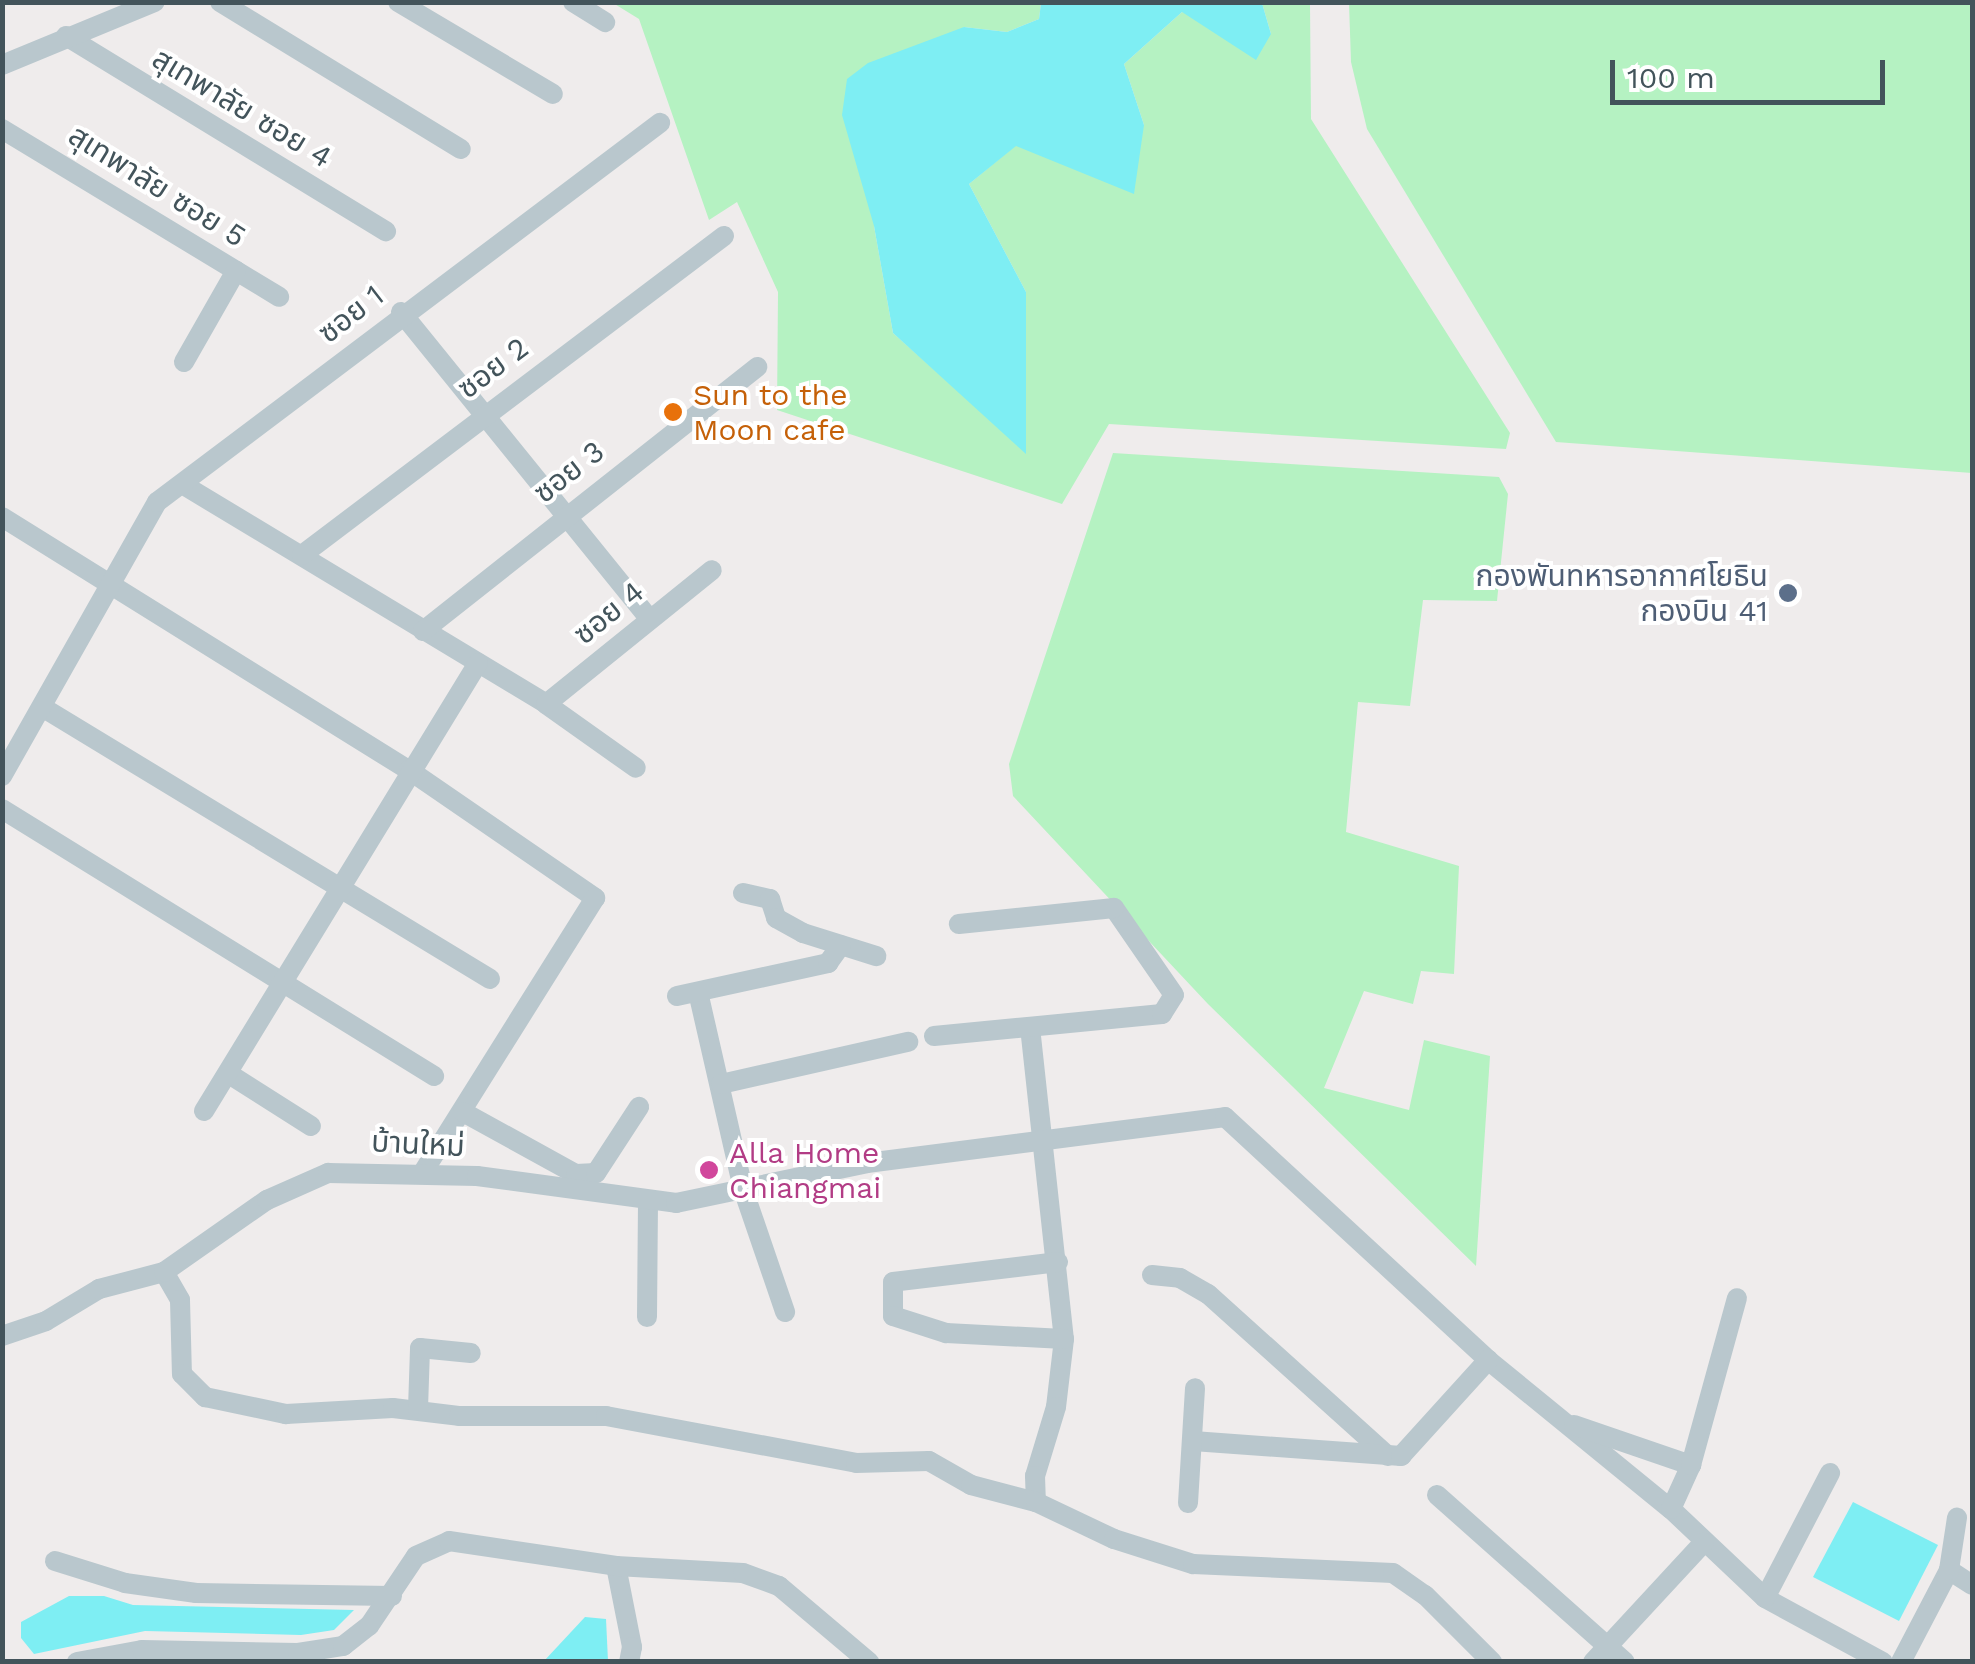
<!DOCTYPE html>
<html>
<head>
<meta charset="utf-8">
<style>
  body { margin:0 }
  #map { position:relative; width:1975px; height:1664px; overflow:hidden; background:#efecec; font-family:"Work Sans","Noto Sans Thai",sans-serif }
  div>[style] { position:absolute }
  .green>* { inset:0; background:#b5f2c2 }
  .water>* { inset:0; background:#7eeef3 }
  .street>* { height:20px; margin:-10px; padding:0 10px; transform-origin:10px; border-radius:10px; background:#b9c7cd }
  .dots>* { width:28px; height:28px; translate:-50% -50%; box-sizing:border-box; border:5px solid #fff; border-radius:50% }
  span { translate:-50% -50%; white-space:nowrap; text-align:center; line-height:1.15; -webkit-text-stroke:8px #fff; paint-order:stroke }
  .street-label { font-size:30px; color:#43545b }
  .food-label { font-size:30px; color:#c56008 }
  .left { translate:0 -50%; text-align:left }
  .service-label { font-size:30px; color:#4e5e75 }
  .right { translate:-100% -50%; text-align:right }
  .hotel-label { font-size:30px; color:#b23c85 }
  .frame { position:absolute; inset:0; border:5px solid #43545b; pointer-events:none }
  .scale { position:absolute; left:1610px; top:60px; width:275px; height:45px; box-sizing:border-box; border:5px solid #43545b; border-top:0; padding-left:12px; font-size:30px; line-height:35px; white-space:nowrap; color:#43545b; -webkit-text-stroke:8px #fff; paint-order:stroke }
</style>
</head>
<body>
<div id="map">
  <div class="green">
    <i style="clip-path:polygon(613px 3px,1041px 3px,1039px 19px,1007px 32px,964px 27px,874px 226px,893px 333px,1026px 452px,1026px 292px,969px 184px,1015px 146px,1144px 125px,1124px 64px,1182px 12px,1271px 34px,1262px 3px,1310px 3px,1311px 119px,1510px 433px,1506px 449px,1109px 424px,1062px 504px,777px 410px,778px 292px,737px 202px,709px 220px,639px 19px)"></i>
    <i style="clip-path:polygon(1349px 3px,1972px 3px,1972px 473px,1556px 442px,1367px 129px,1351px 62px)"></i>
    <i style="clip-path:polygon(1113px 453px,1499px 477px,1508px 494px,1497px 601px,1423px 600px,1410px 706px,1358px 702px,1346px 832px,1459px 866px,1454px 974px,1421px 971px,1413px 1004px,1364px 991px,1324px 1088px,1409px 1110px,1424px 1040px,1490px 1056px,1476px 1266px,1208px 1004px,1013px 796px,1009px 764px)"></i>
  </div>
  <div class="water">
    <i style="clip-path:polygon(1041px 3px,1262px 3px,1271px 34px,1256px 60px,1182px 12px,1124px 64px,1144px 125px,1134px 194px,1016px 146px,969px 184px,1026px 292px,1026px 454px,893px 333px,874px 226px,842px 115px,847px 79px,868px 63px,964px 27px,1007px 32px,1039px 19px)"></i>
    <i style="clip-path:polygon(1853px 1502px,1938px 1545px,1899px 1621px,1813px 1577px)"></i>
    <i style="clip-path:polygon(69px 1596px,104px 1596px,133px 1605px,354px 1610px,334px 1630px,301px 1635px,145px 1631px,34px 1654px,21px 1638px,21px 1622px)"></i>
    <i style="clip-path:polygon(585px 1617px,606px 1619px,608px 1661px,544px 1661px)"></i>
  </div>
  <div class="street">
    <i style="left:220px;top:2px;width:282px;rotate:31.4deg"></i>
    <i style="left:398px;top:2px;width:180px;rotate:30.7deg"></i>
    <i style="left:573px;top:2px;width:38px;rotate:32deg"></i>
    <i style="left:66px;top:36px;width:375px;rotate:31.4deg"></i>
    <i style="left:2px;top:65px;width:165px;rotate:-22.4deg"></i>
    <i style="left:2px;top:129px;width:324px;rotate:31.2deg"></i>
    <i style="left:401px;top:312px;width:394px;rotate:51deg"></i>
    <i style="left:184px;top:362px;width:105px;rotate:-60.3deg"></i>
    <i style="left:182px;top:484px;width:425px;rotate:31.1deg"></i>
    <i style="left:546px;top:704px;width:110px;rotate:35.4deg"></i>
    <i style="left:2px;top:517px;width:479px;rotate:31.9deg"></i>
    <i style="left:409px;top:770px;width:226px;rotate:34.5deg"></i>
    <i style="left:595px;top:898px;width:324px;rotate:122.1deg"></i>
    <i style="left:302px;top:555px;width:529px;rotate:-37.09deg"></i>
    <i style="left:423px;top:631px;width:426px;rotate:-38.3deg"></i>
    <i style="left:546px;top:704px;width:213px;rotate:-38.9deg"></i>
    <i style="left:42px;top:707px;width:524px;rotate:31.26deg"></i>
    <i style="left:2px;top:776px;width:315px;rotate:-60.5deg"></i>
    <i style="left:157px;top:502px;width:630px;rotate:-37deg"></i>
    <i style="left:2px;top:809px;width:508px;rotate:31.72deg"></i>
    <i style="left:743px;top:893px;width:28px;rotate:13deg"></i>
    <i style="left:770px;top:899px;width:20px;rotate:72deg"></i>
    <i style="left:776px;top:918px;width:31px;rotate:29deg"></i>
    <i style="left:803px;top:933px;width:77px;rotate:17.5deg"></i>
    <i style="left:698px;top:992px;width:202px;rotate:77.1deg"></i>
    <i style="left:743px;top:1189px;width:130px;rotate:71.1deg"></i>
    <i style="left:677px;top:996px;width:155px;rotate:-12.3deg"></i>
    <i style="left:828px;top:963px;width:22px;rotate:-54deg"></i>
    <i style="left:1030px;top:1027px;width:314px;rotate:83.8deg"></i>
    <i style="left:1064px;top:1339px;width:68px;rotate:96.7deg"></i>
    <i style="left:1056px;top:1407px;width:72px;rotate:106.9deg"></i>
    <i style="left:1035px;top:1476px;width:26px;rotate:88deg"></i>
    <i style="left:934px;top:1036px;width:229px;rotate:-5.5deg"></i>
    <i style="left:1162px;top:1014px;width:22px;rotate:-58deg"></i>
    <i style="left:1174px;top:995px;width:106px;rotate:-124.6deg"></i>
    <i style="left:1114px;top:908px;width:156px;rotate:174.1deg"></i>
    <i style="left:229px;top:1074px;width:97px;rotate:32.4deg"></i>
    <i style="left:721px;top:1084px;width:192px;rotate:-12.7deg"></i>
    <i style="left:204px;top:1111px;width:525px;rotate:-58.55deg"></i>
    <i style="left:463px;top:1112px;width:129px;rotate:28.8deg"></i>
    <i style="left:576px;top:1174px;width:20px;rotate:-3deg"></i>
    <i style="left:596px;top:1173px;width:79px;rotate:-56.9deg"></i>
    <i style="left:1058px;top:1262px;width:166px;rotate:173.1deg"></i>
    <i style="left:893px;top:1282px;width:34px;rotate:90deg"></i>
    <i style="left:893px;top:1316px;width:56px;rotate:17.8deg"></i>
    <i style="left:946px;top:1333px;width:118px;rotate:2.9deg"></i>
    <i style="left:164px;top:1272px;width:32px;rotate:60deg"></i>
    <i style="left:180px;top:1300px;width:74px;rotate:88.5deg"></i>
    <i style="left:182px;top:1374px;width:33px;rotate:45deg"></i>
    <i style="left:205px;top:1397px;width:83px;rotate:11.9deg"></i>
    <i style="left:286px;top:1414px;width:107px;rotate:-3.2deg"></i>
    <i style="left:393px;top:1408px;width:66px;rotate:6.9deg"></i>
    <i style="left:459px;top:1416px;width:147px"></i>
    <i style="left:606px;top:1416px;width:254px;rotate:10.6deg"></i>
    <i style="left:856px;top:1463px;width:73px;rotate:-1.6deg"></i>
    <i style="left:929px;top:1461px;width:48px;rotate:29.7deg"></i>
    <i style="left:971px;top:1485px;width:67px;rotate:14.7deg"></i>
    <i style="left:1036px;top:1502px;width:86px;rotate:25.4deg"></i>
    <i style="left:1114px;top:1539px;width:83px;rotate:17.6deg"></i>
    <i style="left:1193px;top:1564px;width:200px;rotate:2.6deg"></i>
    <i style="left:1393px;top:1573px;width:39px;rotate:35deg"></i>
    <i style="left:1425px;top:1595px;width:95px;rotate:45deg"></i>
    <i style="left:1152px;top:1275px;width:28px;rotate:6deg"></i>
    <i style="left:1180px;top:1278px;width:32px;rotate:30deg"></i>
    <i style="left:1208px;top:1294px;width:242px;rotate:42deg"></i>
    <i style="left:647px;top:1317px;width:117px;rotate:-89.5deg"></i>
    <i style="left:2px;top:1336px;width:46px;rotate:-18.8deg"></i>
    <i style="left:46px;top:1321px;width:62px;rotate:-31.1deg"></i>
    <i style="left:99px;top:1289px;width:67px;rotate:-14.7deg"></i>
    <i style="left:164px;top:1272px;width:126px;rotate:-35deg"></i>
    <i style="left:267px;top:1200px;width:67px;rotate:-23.9deg"></i>
    <i style="left:328px;top:1173px;width:149px;rotate:1.2deg"></i>
    <i style="left:477px;top:1176px;width:201px;rotate:7.7deg"></i>
    <i style="left:676px;top:1203px;width:195px;rotate:-11.8deg"></i>
    <i style="left:867px;top:1163px;width:361px;rotate:-7.3deg"></i>
    <i style="left:1225px;top:1117px;width:358px;rotate:42.7deg"></i>
    <i style="left:1488px;top:1360px;width:236px;rotate:39.2deg"></i>
    <i style="left:1671px;top:1509px;width:129px;rotate:43.4deg"></i>
    <i style="left:1765px;top:1598px;width:134px;rotate:28.5deg"></i>
    <i style="left:418px;top:1409px;width:61px;rotate:-88.1deg"></i>
    <i style="left:420px;top:1348px;width:51px;rotate:5.6deg"></i>
    <i style="left:1574px;top:1425px;width:124px;rotate:18.9deg"></i>
    <i style="left:1193px;top:1441px;width:209px;rotate:4.1deg"></i>
    <i style="left:1401px;top:1456px;width:130px;rotate:-47.8deg"></i>
    <i style="left:1437px;top:1495px;width:251px;rotate:41.6deg"></i>
    <i style="left:1188px;top:1503px;width:115px;rotate:-86.5deg"></i>
    <i style="left:1671px;top:1509px;width:48px;rotate:-65.6deg"></i>
    <i style="left:1691px;top:1465px;width:173px;rotate:-74.6deg"></i>
    <i style="left:55px;top:1561px;width:73px;rotate:17.4deg"></i>
    <i style="left:125px;top:1583px;width:72px;rotate:8deg"></i>
    <i style="left:196px;top:1593px;width:196px;rotate:0.9deg"></i>
    <i style="left:616px;top:1566px;width:83px;rotate:78.8deg"></i>
    <i style="left:632px;top:1647px;width:15px;rotate:101deg"></i>
    <i style="left:1949px;top:1570px;width:27px;rotate:33deg"></i>
    <i style="left:1765px;top:1598px;width:141px;rotate:-62.5deg"></i>
    <i style="left:77px;top:1662px;width:66px;rotate:-10.5deg"></i>
    <i style="left:142px;top:1650px;width:156px;rotate:1.1deg"></i>
    <i style="left:298px;top:1653px;width:46px;rotate:-8.8deg"></i>
    <i style="left:343px;top:1646px;width:33px;rotate:-38deg"></i>
    <i style="left:369px;top:1626px;width:84px;rotate:-56.1deg"></i>
    <i style="left:416px;top:1556px;width:36px;rotate:-24deg"></i>
    <i style="left:449px;top:1541px;width:169px;rotate:8.5deg"></i>
    <i style="left:616px;top:1566px;width:127px;rotate:3.2deg"></i>
    <i style="left:743px;top:1573px;width:38px;rotate:20deg"></i>
    <i style="left:779px;top:1586px;width:118px;rotate:40.2deg"></i>
    <i style="left:1593px;top:1662px;width:163px;rotate:-47.2deg"></i>
    <i style="left:1901px;top:1662px;width:104px;rotate:-62.4deg"></i>
    <i style="left:1949px;top:1570px;width:53px;rotate:-81.3deg"></i>
  </div>
  <div class="dots">
    <i style="left:673px;top:412px;background:#e8710a"></i>
    <i style="left:1788px;top:593px;background:#5c6f8a"></i>
    <i style="left:709px;top:1170px;background:#d1479c"></i>
  </div>
  <div class="street-label">
    <span style="left:242px;top:108px;rotate:31deg">สุเทพาลัย ซอย 4</span>
    <span style="left:157px;top:186px;rotate:32deg">สุเทพาลัย ซอย 5</span>
    <span style="left:351px;top:314px;rotate:-38deg">ซอย 1</span>
    <span style="left:493px;top:368px;rotate:-37deg">ซอย 2</span>
    <span style="left:569px;top:472px;rotate:-38deg">ซอย 3</span>
    <span style="left:609px;top:613px;rotate:-39deg">ซอย 4</span>
    <span style="left:418px;top:1144px;rotate:3deg">บ้านใหม่</span>
  </div>
  <div class="food-label">
    <span class="left" style="left:693px;top:412px">Sun to the<br>Moon cafe</span>
  </div>
  <div class="service-label">
    <span class="right" style="left:1768px;top:593px">กองพันทหารอากาศโยธิน<br>กองบิน 41</span>
  </div>
  <div class="hotel-label">
    <span class="left" style="left:729px;top:1170px">Alla Home<br>Chiangmai</span>
  </div>
  <div class="frame"></div>
  <div class="scale">100 m</div>
</div>
</body>
</html>
